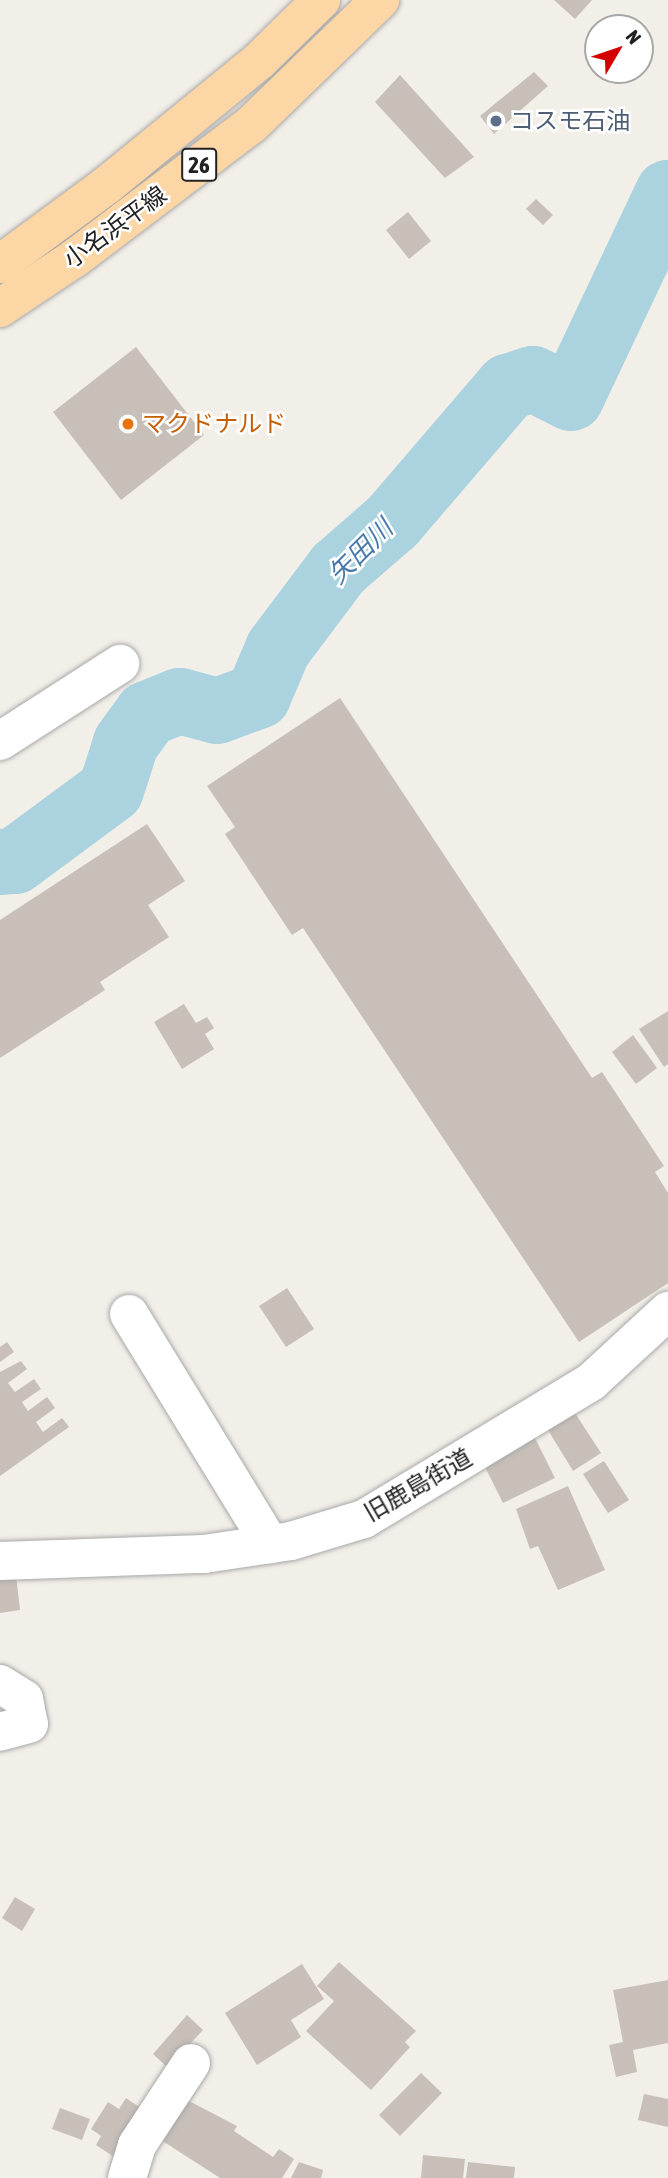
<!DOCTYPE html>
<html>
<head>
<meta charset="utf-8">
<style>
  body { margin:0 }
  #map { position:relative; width:668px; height:2178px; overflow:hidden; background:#f2efe9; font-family:"Asap Condensed","Noto Sans JP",sans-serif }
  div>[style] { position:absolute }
  .river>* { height:66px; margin:-33px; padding:0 33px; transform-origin:33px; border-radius:33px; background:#aad3df }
  .building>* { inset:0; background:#c7bfb8 }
  .roads { filter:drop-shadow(0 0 2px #a9a9a9) drop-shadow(0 0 2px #a9a9a9) }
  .street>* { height:38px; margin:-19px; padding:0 19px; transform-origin:19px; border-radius:19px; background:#fff }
  .primary>* { height:38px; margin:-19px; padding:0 19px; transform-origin:19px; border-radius:19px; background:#fcd6a4 }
  .dots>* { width:19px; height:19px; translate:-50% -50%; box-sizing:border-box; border:4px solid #fff; border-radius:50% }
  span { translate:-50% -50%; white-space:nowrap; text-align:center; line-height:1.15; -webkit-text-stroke:5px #fff; paint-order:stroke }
  .shield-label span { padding:2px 5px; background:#fff; border:2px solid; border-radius:5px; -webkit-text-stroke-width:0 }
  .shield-label { font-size:23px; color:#222; font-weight:700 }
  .service-label { font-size:24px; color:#4e5e75 }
  .left { translate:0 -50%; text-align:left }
  .street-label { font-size:24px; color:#222 }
  .food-label { font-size:24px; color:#c56008 }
  .water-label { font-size:26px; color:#4a7aab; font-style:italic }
  .north { position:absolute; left:584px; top:14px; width:70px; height:70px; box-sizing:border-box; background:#fff; border:2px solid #a7a7a7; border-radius:50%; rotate:51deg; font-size:19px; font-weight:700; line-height:28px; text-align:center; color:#222 }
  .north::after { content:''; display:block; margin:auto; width:24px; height:32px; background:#d40000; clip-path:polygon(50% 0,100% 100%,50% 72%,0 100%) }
</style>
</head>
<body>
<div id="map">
  <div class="river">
    <i style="left:0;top:862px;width:15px;rotate:-4deg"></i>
    <i style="left:15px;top:861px;width:119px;rotate:-36.5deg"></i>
    <i style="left:111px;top:790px;width:49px;rotate:-72.3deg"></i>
    <i style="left:126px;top:743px;width:36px;rotate:-54deg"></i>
    <i style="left:147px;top:714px;width:35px;rotate:-22deg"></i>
    <i style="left:180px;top:701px;width:38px;rotate:15deg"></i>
    <i style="left:217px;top:711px;width:44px;rotate:-20.1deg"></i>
    <i style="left:258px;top:696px;width:51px;rotate:-66.9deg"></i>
    <i style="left:278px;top:649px;width:100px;rotate:-53.1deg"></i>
    <i style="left:338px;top:569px;width:73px;rotate:-41.1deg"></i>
    <i style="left:393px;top:521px;width:177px;rotate:-49.4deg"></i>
    <i style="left:508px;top:387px;width:26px;rotate:-18deg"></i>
    <i style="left:533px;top:379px;width:42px;rotate:26.6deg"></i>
    <i style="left:571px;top:398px;width:227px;rotate:-64.7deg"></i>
  </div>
  <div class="building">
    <i style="clip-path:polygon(554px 0,592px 0,575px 19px)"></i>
    <i style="clip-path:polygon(534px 72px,548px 86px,494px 134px,480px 116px)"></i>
    <i style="clip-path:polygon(400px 75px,474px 157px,445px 178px,375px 102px)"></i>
    <i style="clip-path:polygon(536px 199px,553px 215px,543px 225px,526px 209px)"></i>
    <i style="clip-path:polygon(408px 212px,431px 241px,409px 259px,386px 230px)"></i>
    <i style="clip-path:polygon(136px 347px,204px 435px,121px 500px,53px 412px)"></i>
    <i style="clip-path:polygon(340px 698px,592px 1078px,602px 1072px,664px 1166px,655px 1172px,668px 1193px,668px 1283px,579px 1342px,303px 928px,292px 935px,225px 834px,235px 827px,207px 786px)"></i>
    <i style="clip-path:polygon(147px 824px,185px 881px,148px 905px,169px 937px,100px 982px,105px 990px,0 1058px,0 920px)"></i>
    <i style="clip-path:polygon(184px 1004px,196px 1023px,207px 1017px,214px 1028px,205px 1034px,214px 1049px,182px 1069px,154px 1022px)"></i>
    <i style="clip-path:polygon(668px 1011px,668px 1064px,664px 1067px,639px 1029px)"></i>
    <i style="clip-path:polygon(633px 1035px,657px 1068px,636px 1084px,612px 1052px)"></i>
    <i style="clip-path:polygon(287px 1288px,314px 1329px,286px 1347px,259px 1306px)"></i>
    <i style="clip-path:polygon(7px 1342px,14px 1352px,0 1362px,0 1347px)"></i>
    <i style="clip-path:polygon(21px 1361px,27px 1369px,8px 1383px,15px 1392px,34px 1379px,41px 1389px,22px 1402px,28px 1411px,47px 1397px,55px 1408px,36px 1422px,43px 1432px,62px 1418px,69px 1427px,0 1476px,0 1372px)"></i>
    <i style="clip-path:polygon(575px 1413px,601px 1453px,573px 1471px,548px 1430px)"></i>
    <i style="clip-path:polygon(535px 1438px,555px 1478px,503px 1503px,483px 1463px)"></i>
    <i style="clip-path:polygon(604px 1461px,629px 1500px,608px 1513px,583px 1474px)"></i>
    <i style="clip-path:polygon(568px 1486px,605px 1570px,558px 1590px,538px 1546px,530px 1549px,516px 1509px)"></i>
    <i style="clip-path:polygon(16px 1575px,20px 1610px,0 1613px,0 1577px)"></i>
    <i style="clip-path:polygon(15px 1897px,35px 1909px,22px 1931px,2px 1918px)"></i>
    <i style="clip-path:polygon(339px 1962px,416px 2031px,405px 2042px,410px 2047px,371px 2090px,306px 2031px,334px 2001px,317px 1986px)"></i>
    <i style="clip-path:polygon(302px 1964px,324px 1999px,291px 2020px,301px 2037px,257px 2065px,225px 2013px)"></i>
    <i style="clip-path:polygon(668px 1980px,668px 2043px,633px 2050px,637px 2072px,616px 2077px,609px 2045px,623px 2042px,613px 1990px)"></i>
    <i style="clip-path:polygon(187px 2015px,203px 2030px,168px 2068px,153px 2054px)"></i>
    <i style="clip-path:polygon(421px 2073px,442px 2093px,400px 2136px,379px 2115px)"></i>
    <i style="clip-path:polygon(644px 2094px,668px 2099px,668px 2127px,638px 2120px)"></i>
    <i style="clip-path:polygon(126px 2098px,148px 2113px,117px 2159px,96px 2145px,101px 2136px,91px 2129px,108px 2102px,119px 2109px)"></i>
    <i style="clip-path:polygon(187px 2100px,237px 2126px,234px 2131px,273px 2157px,279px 2149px,294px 2159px,282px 2178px,220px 2178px,161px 2140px)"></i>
    <i style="clip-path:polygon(60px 2108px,90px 2119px,82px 2140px,52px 2129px)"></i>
    <i style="clip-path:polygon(423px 2155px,465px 2159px,463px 2178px,421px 2178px)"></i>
    <i style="clip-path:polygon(299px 2162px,323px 2170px,321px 2178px,291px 2178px)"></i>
    <i style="clip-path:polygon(468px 2162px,515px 2167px,514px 2178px,466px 2178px)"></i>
  </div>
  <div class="roads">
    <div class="street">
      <i style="left:0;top:741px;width:143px;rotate:-32.7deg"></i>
      <i style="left:129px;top:1314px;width:270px;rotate:58.5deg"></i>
      <i style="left:0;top:1561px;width:204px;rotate:-2deg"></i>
      <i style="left:204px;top:1554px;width:88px;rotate:-8.5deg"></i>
      <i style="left:291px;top:1541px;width:76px;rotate:-16.8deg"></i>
      <i style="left:364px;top:1519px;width:265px;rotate:-31.1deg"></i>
      <i style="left:591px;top:1382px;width:105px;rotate:-42.7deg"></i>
      <i style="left:0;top:1684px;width:28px;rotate:32deg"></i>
      <i style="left:24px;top:1699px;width:25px;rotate:79deg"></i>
      <i style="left:29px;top:1724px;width:30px;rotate:165deg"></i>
      <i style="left:127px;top:2178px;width:34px;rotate:-73deg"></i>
      <i style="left:137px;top:2145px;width:98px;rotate:-56.6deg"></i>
    </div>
    <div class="primary">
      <i style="left:0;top:264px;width:133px;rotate:-36.4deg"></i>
      <i style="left:107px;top:185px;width:196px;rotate:-39.2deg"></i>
      <i style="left:259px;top:61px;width:87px;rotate:-44.5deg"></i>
      <i style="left:0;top:308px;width:90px;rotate:-33.7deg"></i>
      <i style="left:75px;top:258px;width:221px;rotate:-37.1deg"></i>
      <i style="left:251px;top:125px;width:180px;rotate:-44.1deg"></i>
    </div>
  </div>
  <div class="dots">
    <i style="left:496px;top:121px;background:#5c6f8a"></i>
    <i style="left:128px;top:424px;background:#e8710a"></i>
  </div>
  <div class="shield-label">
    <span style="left:199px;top:165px">26</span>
  </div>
  <div class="service-label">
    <span class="left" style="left:510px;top:121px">コスモ石油</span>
  </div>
  <div class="street-label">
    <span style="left:115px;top:227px;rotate:-36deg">小名浜平線</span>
    <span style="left:418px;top:1485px;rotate:-30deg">旧鹿島街道</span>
  </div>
  <div class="food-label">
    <span class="left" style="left:142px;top:424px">マクドナルド</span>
  </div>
  <div class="water-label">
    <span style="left:361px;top:552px;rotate:-45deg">矢田川</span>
  </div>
  <div class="north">N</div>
</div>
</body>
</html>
